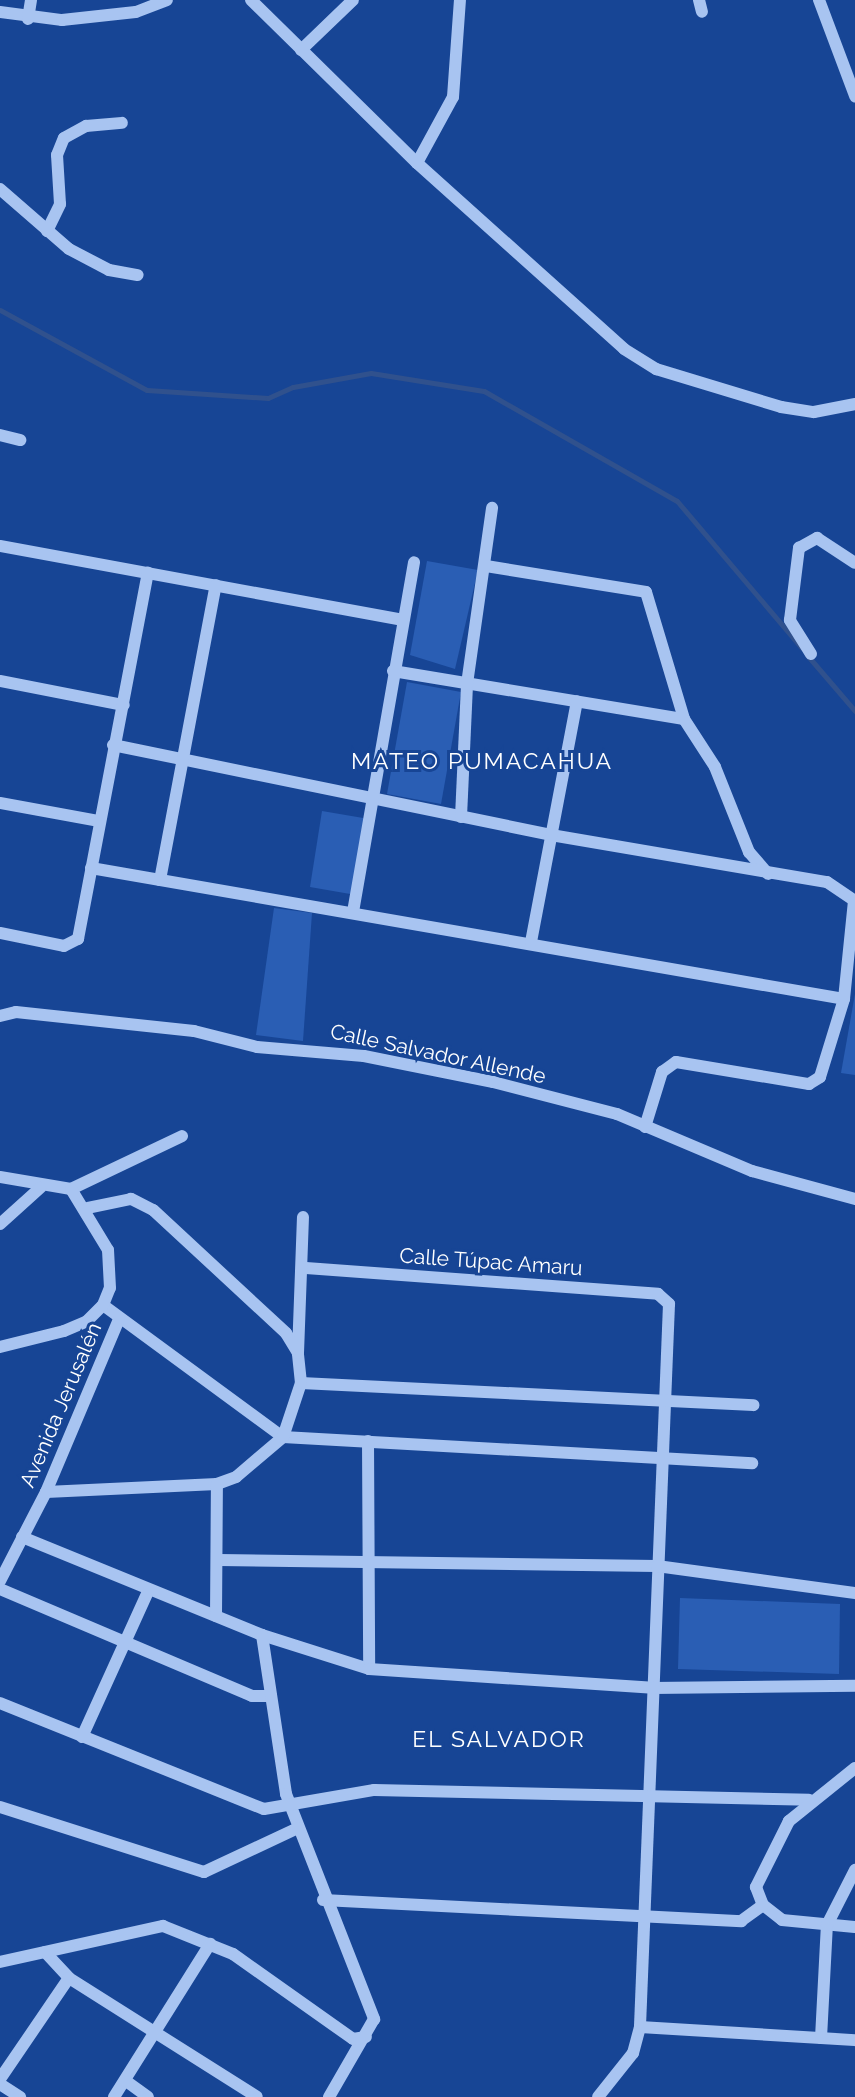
<!DOCTYPE html>
<html>
<head>
<meta charset="utf-8">
<style>
  body { margin:0 }
  #map { position:relative; width:855px; height:2097px; overflow:hidden; background:#174595; font-family:Raleway,sans-serif }
  div>[style] { position:absolute }
  .green>* { inset:0; background:#2a5eb4 }
  .stream>* { height:5px; margin:-2.5px; padding:0 2.5px; transform-origin:2.5px; border-radius:2.5px; background:#30518d }
  .minor>* { height:12px; margin:-6px; padding:0 6px; transform-origin:6px; border-radius:6px; background:#a8c4f1 }
  span { translate:-50% -50%; white-space:nowrap; text-align:center; line-height:1.15; -webkit-text-stroke:6px #174595; paint-order:stroke }
  .street-label { font-size:21px; color:#fff }
  .neighbourhood-label { font-size:23px; color:#fff; letter-spacing:2px }
</style>
</head>
<body>
<div id="map">
  <div class="green">
    <i style="clip-path:polygon(427px 561px,478px 570px,455px 669px,410px 655px)"></i>
    <i style="clip-path:polygon(407px 682px,461px 692px,441px 804px,387px 794px)"></i>
    <i style="clip-path:polygon(322px 811px,369px 819px,356px 895px,310px 887px)"></i>
    <i style="clip-path:polygon(274px 908px,312px 913px,303px 1041px,256px 1035px)"></i>
    <i style="clip-path:polygon(855px 994px,855px 1075px,841px 1073px)"></i>
    <i style="clip-path:polygon(680px 1598px,840px 1604px,839px 1674px,678px 1669px)"></i>
  </div>
  <div class="stream">
    <i style="left:0;top:310px;width:167px;rotate:28.6deg"></i>
    <i style="left:147px;top:390px;width:121px;rotate:3.8deg"></i>
    <i style="left:268px;top:398px;width:27px;rotate:-24deg"></i>
    <i style="left:293px;top:387px;width:79px;rotate:-10.2deg"></i>
    <i style="left:371px;top:373px;width:114px;rotate:9.1deg"></i>
    <i style="left:484px;top:391px;width:222px;rotate:29.7deg"></i>
    <i style="left:677px;top:501px;width:192px;rotate:49.7deg"></i>
    <i style="left:807px;top:655px;width:74px;rotate:49.4deg"></i>
  </div>
  <div class="minor">
    <i style="left:251px;top:0;width:233px;rotate:44.5deg"></i>
    <i style="left:417px;top:163px;width:278px;rotate:41.9deg"></i>
    <i style="left:624px;top:349px;width:38px;rotate:32deg"></i>
    <i style="left:656px;top:369px;width:131px;rotate:16.9deg"></i>
    <i style="left:781px;top:407px;width:33px;rotate:9deg"></i>
    <i style="left:814px;top:412px;width:42px;rotate:-11deg"></i>
    <i style="left:699px;top:0;width:12px;rotate:76deg"></i>
    <i style="left:819px;top:0;width:103px;rotate:69.4deg"></i>
    <i style="left:0;top:12px;width:63px;rotate:7.4deg"></i>
    <i style="left:62px;top:20px;width:74px;rotate:-6.2deg"></i>
    <i style="left:136px;top:12px;width:33px;rotate:-21deg"></i>
    <i style="left:28px;top:19px;width:19px;rotate:-81deg"></i>
    <i style="left:301px;top:50px;width:72px;rotate:-43.9deg"></i>
    <i style="left:417px;top:163px;width:75px;rotate:-61.4deg"></i>
    <i style="left:453px;top:97px;width:97px;rotate:-85.9deg"></i>
    <i style="left:0;top:189px;width:91px;rotate:41deg"></i>
    <i style="left:69px;top:249px;width:45px;rotate:27.7deg"></i>
    <i style="left:109px;top:270px;width:29px;rotate:10deg"></i>
    <i style="left:47px;top:231px;width:30px;rotate:-64deg"></i>
    <i style="left:60px;top:204px;width:49px;rotate:-93.5deg"></i>
    <i style="left:57px;top:155px;width:18px;rotate:-68deg"></i>
    <i style="left:64px;top:138px;width:25px;rotate:-29deg"></i>
    <i style="left:86px;top:126px;width:36px;rotate:-5deg"></i>
    <i style="left:0;top:435px;width:21px;rotate:14deg"></i>
    <i style="left:0;top:546px;width:410px;rotate:10.4deg"></i>
    <i style="left:486px;top:566px;width:162px;rotate:9.2deg"></i>
    <i style="left:646px;top:592px;width:133px;rotate:73.3deg"></i>
    <i style="left:684px;top:719px;width:57px;rotate:57.1deg"></i>
    <i style="left:715px;top:767px;width:92px;rotate:68.2deg"></i>
    <i style="left:749px;top:852px;width:29px;rotate:49deg"></i>
    <i style="left:811px;top:654px;width:40px;rotate:-122deg"></i>
    <i style="left:790px;top:620px;width:73px;rotate:-82.9deg"></i>
    <i style="left:799px;top:548px;width:21px;rotate:-29deg"></i>
    <i style="left:817px;top:538px;width:45px;rotate:33.3deg"></i>
    <i style="left:393px;top:671px;width:295px;rotate:9.4deg"></i>
    <i style="left:0;top:681px;width:126px;rotate:11deg"></i>
    <i style="left:113px;top:745px;width:447px;rotate:11.6deg"></i>
    <i style="left:551px;top:835px;width:280px;rotate:9.7deg"></i>
    <i style="left:827px;top:882px;width:34px;rotate:34deg"></i>
    <i style="left:0;top:803px;width:101px;rotate:10.3deg"></i>
    <i style="left:461px;top:817px;width:133px;rotate:-87.4deg"></i>
    <i style="left:467px;top:684px;width:178px;rotate:-81.9deg"></i>
    <i style="left:91px;top:868px;width:764px;rotate:9.87deg"></i>
    <i style="left:160px;top:880px;width:300px;rotate:-79.3deg"></i>
    <i style="left:353px;top:912px;width:355px;rotate:-80.1deg"></i>
    <i style="left:0;top:933px;width:65px;rotate:11.5deg"></i>
    <i style="left:64px;top:946px;width:16px;rotate:-27deg"></i>
    <i style="left:78px;top:939px;width:373px;rotate:-79.2deg"></i>
    <i style="left:531px;top:942px;width:245px;rotate:-79.2deg"></i>
    <i style="left:0;top:1016px;width:16px;rotate:-14deg"></i>
    <i style="left:16px;top:1012px;width:179px;rotate:6.1deg"></i>
    <i style="left:194px;top:1031px;width:65px;rotate:14.3deg"></i>
    <i style="left:257px;top:1047px;width:107px;rotate:4.8deg"></i>
    <i style="left:364px;top:1056px;width:132px;rotate:11.4deg"></i>
    <i style="left:493px;top:1082px;width:128px;rotate:14.5deg"></i>
    <i style="left:617px;top:1114px;width:147px;rotate:22.9deg"></i>
    <i style="left:752px;top:1171px;width:107px;rotate:15.2deg"></i>
    <i style="left:645px;top:1127px;width:58px;rotate:-72.8deg"></i>
    <i style="left:662px;top:1072px;width:17px;rotate:-36deg"></i>
    <i style="left:676px;top:1062px;width:135px;rotate:9.4deg"></i>
    <i style="left:809px;top:1084px;width:13px;rotate:-32deg"></i>
    <i style="left:820px;top:1077px;width:82px;rotate:-72.9deg"></i>
    <i style="left:844px;top:999px;width:99px;rotate:-84.2deg"></i>
    <i style="left:0;top:1177px;width:72px;rotate:9.6deg"></i>
    <i style="left:71px;top:1189px;width:123px;rotate:-25.5deg"></i>
    <i style="left:0;top:1224px;width:54px;rotate:-42deg"></i>
    <i style="left:306px;top:1268px;width:353px;rotate:4.2deg"></i>
    <i style="left:658px;top:1294px;width:15px;rotate:42deg"></i>
    <i style="left:669px;top:1304px;width:724px;rotate:92.3deg"></i>
    <i style="left:640px;top:2027px;width:27px;rotate:105deg"></i>
    <i style="left:633px;top:2053px;width:56px;rotate:128.5deg"></i>
    <i style="left:103px;top:1305px;width:223px;rotate:36.3deg"></i>
    <i style="left:283px;top:1437px;width:470px;rotate:3.2deg"></i>
    <i style="left:0;top:1347px;width:66px;rotate:-14deg"></i>
    <i style="left:64px;top:1331px;width:25px;rotate:-23deg"></i>
    <i style="left:87px;top:1321px;width:23px;rotate:-45deg"></i>
    <i style="left:103px;top:1305px;width:18px;rotate:-68deg"></i>
    <i style="left:110px;top:1288px;width:38px;rotate:-93deg"></i>
    <i style="left:108px;top:1250px;width:71px;rotate:-121.2deg"></i>
    <i style="left:298px;top:1353px;width:136px;rotate:-87.9deg"></i>
    <i style="left:301px;top:1383px;width:453px;rotate:2.8deg"></i>
    <i style="left:368px;top:1441px;width:228px;rotate:89.7deg"></i>
    <i style="left:46px;top:1492px;width:171px;rotate:-2.7deg"></i>
    <i style="left:217px;top:1484px;width:20px;rotate:-20deg"></i>
    <i style="left:236px;top:1477px;width:62px;rotate:-40.4deg"></i>
    <i style="left:283px;top:1437px;width:57px;rotate:-71.6deg"></i>
    <i style="left:301px;top:1383px;width:30px;rotate:-96deg"></i>
    <i style="left:298px;top:1353px;width:23px;rotate:-121deg"></i>
    <i style="left:286px;top:1333px;width:181px;rotate:-137.2deg"></i>
    <i style="left:153px;top:1210px;width:25px;rotate:-153deg"></i>
    <i style="left:131px;top:1199px;width:44px;rotate:168.2deg"></i>
    <i style="left:22px;top:1537px;width:259px;rotate:22.2deg"></i>
    <i style="left:262px;top:1635px;width:112px;rotate:17.6deg"></i>
    <i style="left:369px;top:1669px;width:284px;rotate:3.8deg"></i>
    <i style="left:652px;top:1688px;width:203px;rotate:-0.6deg"></i>
    <i style="left:219px;top:1560px;width:438px;rotate:0.8deg"></i>
    <i style="left:657px;top:1566px;width:200px;rotate:7.8deg"></i>
    <i style="left:0;top:1581px;width:100px;rotate:-62.7deg"></i>
    <i style="left:46px;top:1492px;width:188px;rotate:-67.1deg"></i>
    <i style="left:0;top:1589px;width:274px;rotate:23deg"></i>
    <i style="left:252px;top:1696px;width:19px"></i>
    <i style="left:216px;top:1616px;width:132px;rotate:-89.6deg"></i>
    <i style="left:262px;top:1635px;width:161px;rotate:81.4deg"></i>
    <i style="left:286px;top:1794px;width:242px;rotate:68.6deg"></i>
    <i style="left:374px;top:2019px;width:90px;rotate:120deg"></i>
    <i style="left:0;top:1703px;width:284px;rotate:21.9deg"></i>
    <i style="left:264px;top:1809px;width:112px;rotate:-9.8deg"></i>
    <i style="left:374px;top:1790px;width:435px;rotate:1.3deg"></i>
    <i style="left:82px;top:1737px;width:162px;rotate:-65.6deg"></i>
    <i style="left:855px;top:1768px;width:85px;rotate:141.2deg"></i>
    <i style="left:789px;top:1821px;width:74px;rotate:116.6deg"></i>
    <i style="left:756px;top:1887px;width:19px;rotate:69deg"></i>
    <i style="left:763px;top:1905px;width:24px;rotate:38deg"></i>
    <i style="left:782px;top:1920px;width:73px;rotate:5.5deg"></i>
    <i style="left:0;top:1807px;width:214px;rotate:17.7deg"></i>
    <i style="left:204px;top:1872px;width:104px;rotate:-25.1deg"></i>
    <i style="left:323px;top:1900px;width:419px;rotate:2.9deg"></i>
    <i style="left:741px;top:1921px;width:27px;rotate:-36deg"></i>
    <i style="left:45px;top:1952px;width:35px;rotate:47deg"></i>
    <i style="left:69px;top:1978px;width:222px;rotate:32.3deg"></i>
    <i style="left:0;top:1962px;width:167px;rotate:-12.5deg"></i>
    <i style="left:163px;top:1926px;width:75px;rotate:21.8deg"></i>
    <i style="left:233px;top:1954px;width:147px;rotate:35.3deg"></i>
    <i style="left:353px;top:2039px;width:13px;rotate:-9deg"></i>
    <i style="left:640px;top:2027px;width:215px;rotate:3.5deg"></i>
    <i style="left:821px;top:2038px;width:113px;rotate:-87deg"></i>
    <i style="left:827px;top:1925px;width:62px;rotate:-63deg"></i>
    <i style="left:0;top:2079px;width:122px;rotate:-55.7deg"></i>
    <i style="left:126px;top:2081px;width:27px;rotate:36deg"></i>
    <i style="left:0;top:2084px;width:24px;rotate:33deg"></i>
    <i style="left:114px;top:2097px;width:181px;rotate:-57.9deg"></i>
  </div>
  <div class="street-label">
    <span style="left:438px;top:1054px;rotate:12deg">Calle Salvador Allende</span>
    <span style="left:491px;top:1262px;rotate:4deg">Calle Túpac Amaru</span>
    <span style="left:61px;top:1405px;rotate:-67deg">Avenida Jerusalén</span>
  </div>
  <div class="neighbourhood-label">
    <span style="left:482px;top:761px">MATEO PUMACAHUA</span>
    <span style="left:499px;top:1739px">EL SALVADOR</span>
  </div>
</div>
</body>
</html>
